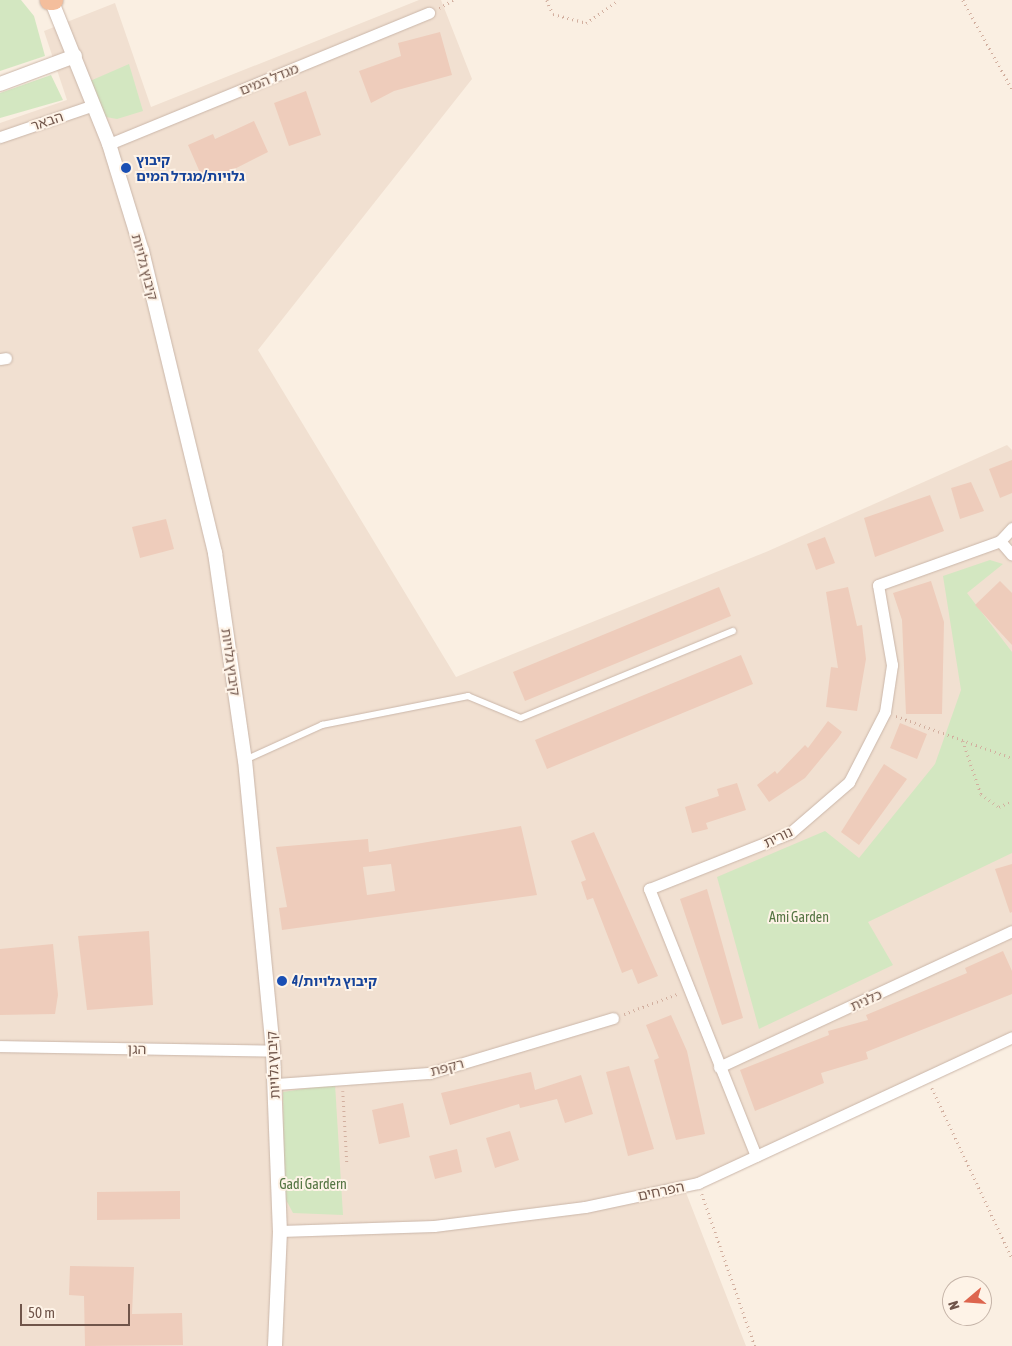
<!DOCTYPE html>
<html>
<head>
<meta charset="utf-8">
<style>
  body { margin:0 }
  #map { position:relative; width:1012px; height:1346px; overflow:hidden; background:#faefe2; font-family:"Asap Condensed","Noto Sans Hebrew",sans-serif }
  div>[style] { position:absolute }
  .residential>* { inset:0; background:#f1e0d1 }
  .green>* { inset:0; background:#d3e7c1 }
  .building>* { inset:0; background:#ecb }
  .path>* { height:2.5px; margin-top:-1.25px; transform-origin:0; background:repeating-linear-gradient(90deg,#d2af9f 0 1px,transparent 0 5px) }
  .roads { filter:drop-shadow(0 0 1px #cab6a9) drop-shadow(0 0 1px #cab6a9) }
  .service>* { height:5.5px; margin:-2.75px; padding:0 2.75px; transform-origin:2.75px; border-radius:2.75px; background:#fff }
  .minor>* { height:11px; margin:-5.5px; padding:0 5.5px; transform-origin:5.5px; border-radius:5.5px; background:#fff }
  .tertiary>* { height:14px; margin:-7px; padding:0 7px; transform-origin:7px; border-radius:7px; background:#fff }
  .trunk>* { height:19px; margin:-9.5px; padding:0 9.5px; transform-origin:9.5px; border-radius:9.5px; background:#f4be9c }
  .dots>* { width:14px; height:14px; translate:-50% -50%; box-sizing:border-box; border:2px solid #fef3e7; border-radius:50% }
  span { translate:-50% -50%; white-space:nowrap; text-align:center; line-height:1.15; -webkit-text-stroke:4px #fef3e7; paint-order:stroke }
  .street-label { font-size:14px; color:#70554a }
  .transit-label { font-size:14px; color:#164399; font-weight:700 }
  .left { translate:0 -50%; text-align:left }
  .park-label { font-size:14px; color:#557543 }
  .north { position:absolute; left:942px; top:1276px; width:50px; height:50px; box-sizing:border-box; background:#fef3e7; border:1px solid #c5b4a8; border-radius:50%; rotate:252deg; font-size:14px; font-weight:700; line-height:20px; text-align:center; color:#70554a }
  .north::after { content:''; display:block; margin:auto; width:18px; height:22px; background:#dd654e; clip-path:polygon(50% 0,100% 100%,50% 72%,0 100%) }
  .scale { position:absolute; left:20px; top:1304px; width:110px; height:22px; box-sizing:border-box; border:2px solid #70554a; border-top:0; padding-left:6px; font-size:15px; line-height:18px; white-space:nowrap; color:#70554a; -webkit-text-stroke:4px #fef3e7; paint-order:stroke }
</style>
</head>
<body>
<div id="map">
  <div class="residential">
    <i style="clip-path:polygon(419px 0,441px 0,472px 79px,258px 350px,456px 677px,766px 552px,1007px 445px,1012px 450px,1012px 1032px,683px 1185px,746px 1346px,0 1346px,0 123px,67px 100px,44px 31px,115px 3px,151px 107px)"></i>
  </div>
  <div class="green">
    <i style="clip-path:polygon(0 0,21px 0,34px 16px,45px 56px,0 71px)"></i>
    <i style="clip-path:polygon(129px 64px,143px 111px,117px 119px,106px 117px,90px 81px)"></i>
    <i style="clip-path:polygon(51px 75px,63px 100px,0 118px,0 93px)"></i>
    <i style="clip-path:polygon(990px 560px,1003px 564px,967px 593px,1012px 652px,1012px 853px,868px 922px,893px 965px,759px 1029px,717px 877px,825px 831px,859px 858px,935px 764px,961px 690px,943px 576px)"></i>
    <i style="clip-path:polygon(335px 1084px,343px 1215px,293px 1213px,284px 1196px,283px 1092px)"></i>
  </div>
  <div class="building">
    <i style="clip-path:polygon(440px 32px,452px 75px,394px 91px,371px 103px,359px 71px,401px 56px,398px 43px)"></i>
    <i style="clip-path:polygon(306px 91px,321px 135px,289px 146px,274px 103px)"></i>
    <i style="clip-path:polygon(254px 121px,268px 152px,205px 184px,188px 145px,213px 134px,215px 139px)"></i>
    <i style="clip-path:polygon(1012px 460px,1012px 493px,1000px 498px,989px 469px)"></i>
    <i style="clip-path:polygon(971px 482px,984px 511px,960px 519px,951px 488px)"></i>
    <i style="clip-path:polygon(930px 495px,944px 531px,875px 557px,864px 518px)"></i>
    <i style="clip-path:polygon(166px 519px,174px 549px,140px 558px,132px 527px)"></i>
    <i style="clip-path:polygon(825px 537px,835px 563px,816px 570px,807px 544px)"></i>
    <i style="clip-path:polygon(931px 581px,944px 622px,942px 714px,906px 714px,902px 620px,893px 593px)"></i>
    <i style="clip-path:polygon(1000px 581px,1012px 593px,1012px 645px,975px 605px)"></i>
    <i style="clip-path:polygon(719px 587px,731px 616px,525px 701px,513px 672px)"></i>
    <i style="clip-path:polygon(848px 587px,857px 626px,862px 625px,866px 659px,857px 711px,826px 707px,831px 667px,838px 668px,826px 592px)"></i>
    <i style="clip-path:polygon(741px 655px,753px 684px,547px 769px,535px 740px)"></i>
    <i style="clip-path:polygon(828px 721px,842px 732px,838px 738px,805px 778px,769px 802px,757px 785px,775px 771px,777px 774px,805px 745px,808px 748px)"></i>
    <i style="clip-path:polygon(900px 723px,927px 734px,917px 759px,890px 748px)"></i>
    <i style="clip-path:polygon(884px 764px,907px 779px,859px 845px,841px 832px)"></i>
    <i style="clip-path:polygon(737px 783px,746px 810px,706px 823px,708px 829px,692px 833px,685px 807px,719px 796px,717px 789px)"></i>
    <i style="clip-path:polygon(evenodd,521px 826px,537px 895px,282px 930px,279px 908px,287px 907px,276px 847px,368px 839px,369px 852px,521px 826px,391px 864px,395px 891px,367px 895px,363px 867px,391px 864px)"></i>
    <i style="clip-path:polygon(594px 832px,658px 976px,638px 984px,632px 969px,622px 973px,593px 898px,587px 900px,581px 882px,586px 880px,571px 841px)"></i>
    <i style="clip-path:polygon(1012px 864px,1012px 912px,1010px 913px,995px 869px)"></i>
    <i style="clip-path:polygon(707px 889px,743px 1018px,722px 1025px,680px 899px)"></i>
    <i style="clip-path:polygon(149px 931px,153px 1005px,87px 1010px,78px 936px)"></i>
    <i style="clip-path:polygon(53px 944px,58px 995px,55px 1014px,0 1015px,0 949px)"></i>
    <i style="clip-path:polygon(1003px 951px,1012px 971px,1012px 994px,866px 1052px,868px 1059px,821px 1073px,824px 1083px,755px 1111px,740px 1070px,829px 1035px,828px 1031px,868px 1020px,866px 1015px,967px 973px,965px 968px)"></i>
    <i style="clip-path:polygon(671px 1015px,687px 1051px,705px 1134px,676px 1140px,654px 1060px,659px 1058px,646px 1025px)"></i>
    <i style="clip-path:polygon(629px 1066px,654px 1149px,628px 1156px,606px 1072px)"></i>
    <i style="clip-path:polygon(531px 1072px,535px 1090px,581px 1075px,593px 1114px,565px 1123px,557px 1099px,520px 1108px,519px 1104px,450px 1125px,441px 1093px)"></i>
    <i style="clip-path:polygon(403px 1103px,410px 1137px,379px 1144px,372px 1110px)"></i>
    <i style="clip-path:polygon(510px 1131px,519px 1160px,495px 1168px,486px 1138px)"></i>
    <i style="clip-path:polygon(457px 1149px,462px 1172px,435px 1179px,429px 1156px)"></i>
    <i style="clip-path:polygon(180px 1191px,180px 1219px,97px 1220px,97px 1192px)"></i>
    <i style="clip-path:polygon(70px 1266px,134px 1267px,132px 1314px,182px 1313px,183px 1345px,85px 1346px,84px 1296px,69px 1295px)"></i>
  </div>
  <div class="path">
    <i style="left:547px;top:0;width:15px;rotate:67deg"></i>
    <i style="left:553px;top:14px;width:34px;rotate:15deg"></i>
    <i style="left:586px;top:23px;width:40px;rotate:-34.9deg"></i>
    <i style="left:963px;top:0;width:102px;rotate:61.2deg"></i>
    <i style="left:439px;top:8px;width:16px;rotate:-30deg"></i>
    <i style="left:896px;top:716px;width:123px;rotate:19.9deg"></i>
    <i style="left:963px;top:741px;width:56px;rotate:71.2deg"></i>
    <i style="left:981px;top:794px;width:22px;rotate:36deg"></i>
    <i style="left:999px;top:807px;width:14px;rotate:-25deg"></i>
    <i style="left:624px;top:1014px;width:57px;rotate:-20.7deg"></i>
    <i style="left:932px;top:1088px;width:188px;rotate:64.8deg"></i>
    <i style="left:343px;top:1091px;width:71px;rotate:86.8deg"></i>
    <i style="left:702px;top:1194px;width:161px;rotate:70.8deg"></i>
  </div>
  <div class="roads">
    <div class="service">
      <i style="left:245px;top:760px;width:85px;rotate:-24.4deg"></i>
      <i style="left:322px;top:725px;width:149px;rotate:-11.2deg"></i>
      <i style="left:468px;top:696px;width:57px;rotate:22.5deg"></i>
      <i style="left:521px;top:718px;width:229px;rotate:-22.3deg"></i>
    </div>
    <div class="minor">
      <i style="left:0;top:137px;width:99px;rotate:-18.8deg"></i>
      <i style="left:109px;top:144px;width:346px;rotate:-22.3deg"></i>
      <i style="left:0;top:359px;width:6px;rotate:-9deg"></i>
      <i style="left:1000px;top:541px;width:18px;rotate:-47deg"></i>
      <i style="left:0;top:1046px;width:273px;rotate:1deg"></i>
      <i style="left:719px;top:1067px;width:323px;rotate:-24.9deg"></i>
      <i style="left:275px;top:1084px;width:155px;rotate:-4.1deg"></i>
      <i style="left:430px;top:1073px;width:191px;rotate:-16.7deg"></i>
      <i style="left:756px;top:1156px;width:288px;rotate:-111.8deg"></i>
      <i style="left:649px;top:889px;width:152px;rotate:-21.7deg"></i>
      <i style="left:790px;top:833px;width:78px;rotate:-40.8deg"></i>
      <i style="left:849px;top:782px;width:79px;rotate:-62.8deg"></i>
      <i style="left:885px;top:712px;width:48px;rotate:-81.5deg"></i>
      <i style="left:892px;top:665px;width:81px;rotate:-99.9deg"></i>
      <i style="left:878px;top:585px;width:130px;rotate:-19.8deg"></i>
      <i style="left:1000px;top:541px;width:18px;rotate:49deg"></i>
      <i style="left:280px;top:1231px;width:154px;rotate:-1.9deg"></i>
      <i style="left:434px;top:1226px;width:152px;rotate:-7.2deg"></i>
      <i style="left:585px;top:1207px;width:116px;rotate:-12deg"></i>
      <i style="left:698px;top:1183px;width:346px;rotate:-24.9deg"></i>
    </div>
    <div class="tertiary">
      <i style="left:52px;top:2px;width:153px;rotate:68.1deg"></i>
      <i style="left:109px;top:144px;width:112px;rotate:72.9deg"></i>
      <i style="left:142px;top:251px;width:311px;rotate:76.4deg"></i>
      <i style="left:215px;top:553px;width:209px;rotate:81.8deg"></i>
      <i style="left:245px;top:760px;width:292px;rotate:84.5deg"></i>
      <i style="left:273px;top:1051px;width:180px;rotate:87.8deg"></i>
      <i style="left:280px;top:1231px;width:115px;rotate:92.5deg"></i>
      <i style="left:0;top:84px;width:80px;rotate:-20.5deg"></i>
    </div>
    <div class="trunk">
      <i style="left:49px;top:0;width:4px"></i>
    </div>
  </div>
  <div class="dots">
    <i style="left:126px;top:168px;background:#1a4fb4"></i>
    <i style="left:282px;top:981px;background:#1a4fb4"></i>
  </div>
  <div class="street-label">
    <span style="left:269px;top:79px;rotate:-22deg">מגדל המים</span>
    <span style="left:47px;top:121px;rotate:-19deg">הבאר</span>
    <span style="left:145px;top:267px;rotate:75deg">קיבוץ גלויות</span>
    <span style="left:231px;top:662px;rotate:82deg">קיבוץ גלויות</span>
    <span style="left:778px;top:837px;rotate:-26deg">נורית</span>
    <span style="left:866px;top:1000px;rotate:-24deg">כלנית</span>
    <span style="left:137px;top:1049px;rotate:1deg">הגן</span>
    <span style="left:273px;top:1065px;rotate:-93deg">קיבוץ גלויות</span>
    <span style="left:447px;top:1067px;rotate:-15deg">רקפת</span>
    <span style="left:661px;top:1191px;rotate:-12deg">הפרחים</span>
  </div>
  <div class="transit-label">
    <span class="left" style="left:136px;top:168px">קיבוץ<br>גלויות/מגדל המים</span>
    <span class="left" style="left:292px;top:981px">קיבוץ גלויות/4</span>
  </div>
  <div class="park-label">
    <span style="left:799px;top:917px">Ami Garden</span>
    <span style="left:313px;top:1184px">Gadi Gardern</span>
  </div>
  <div class="north">N</div>
  <div class="scale">50 m</div>
</div>
</body>
</html>
